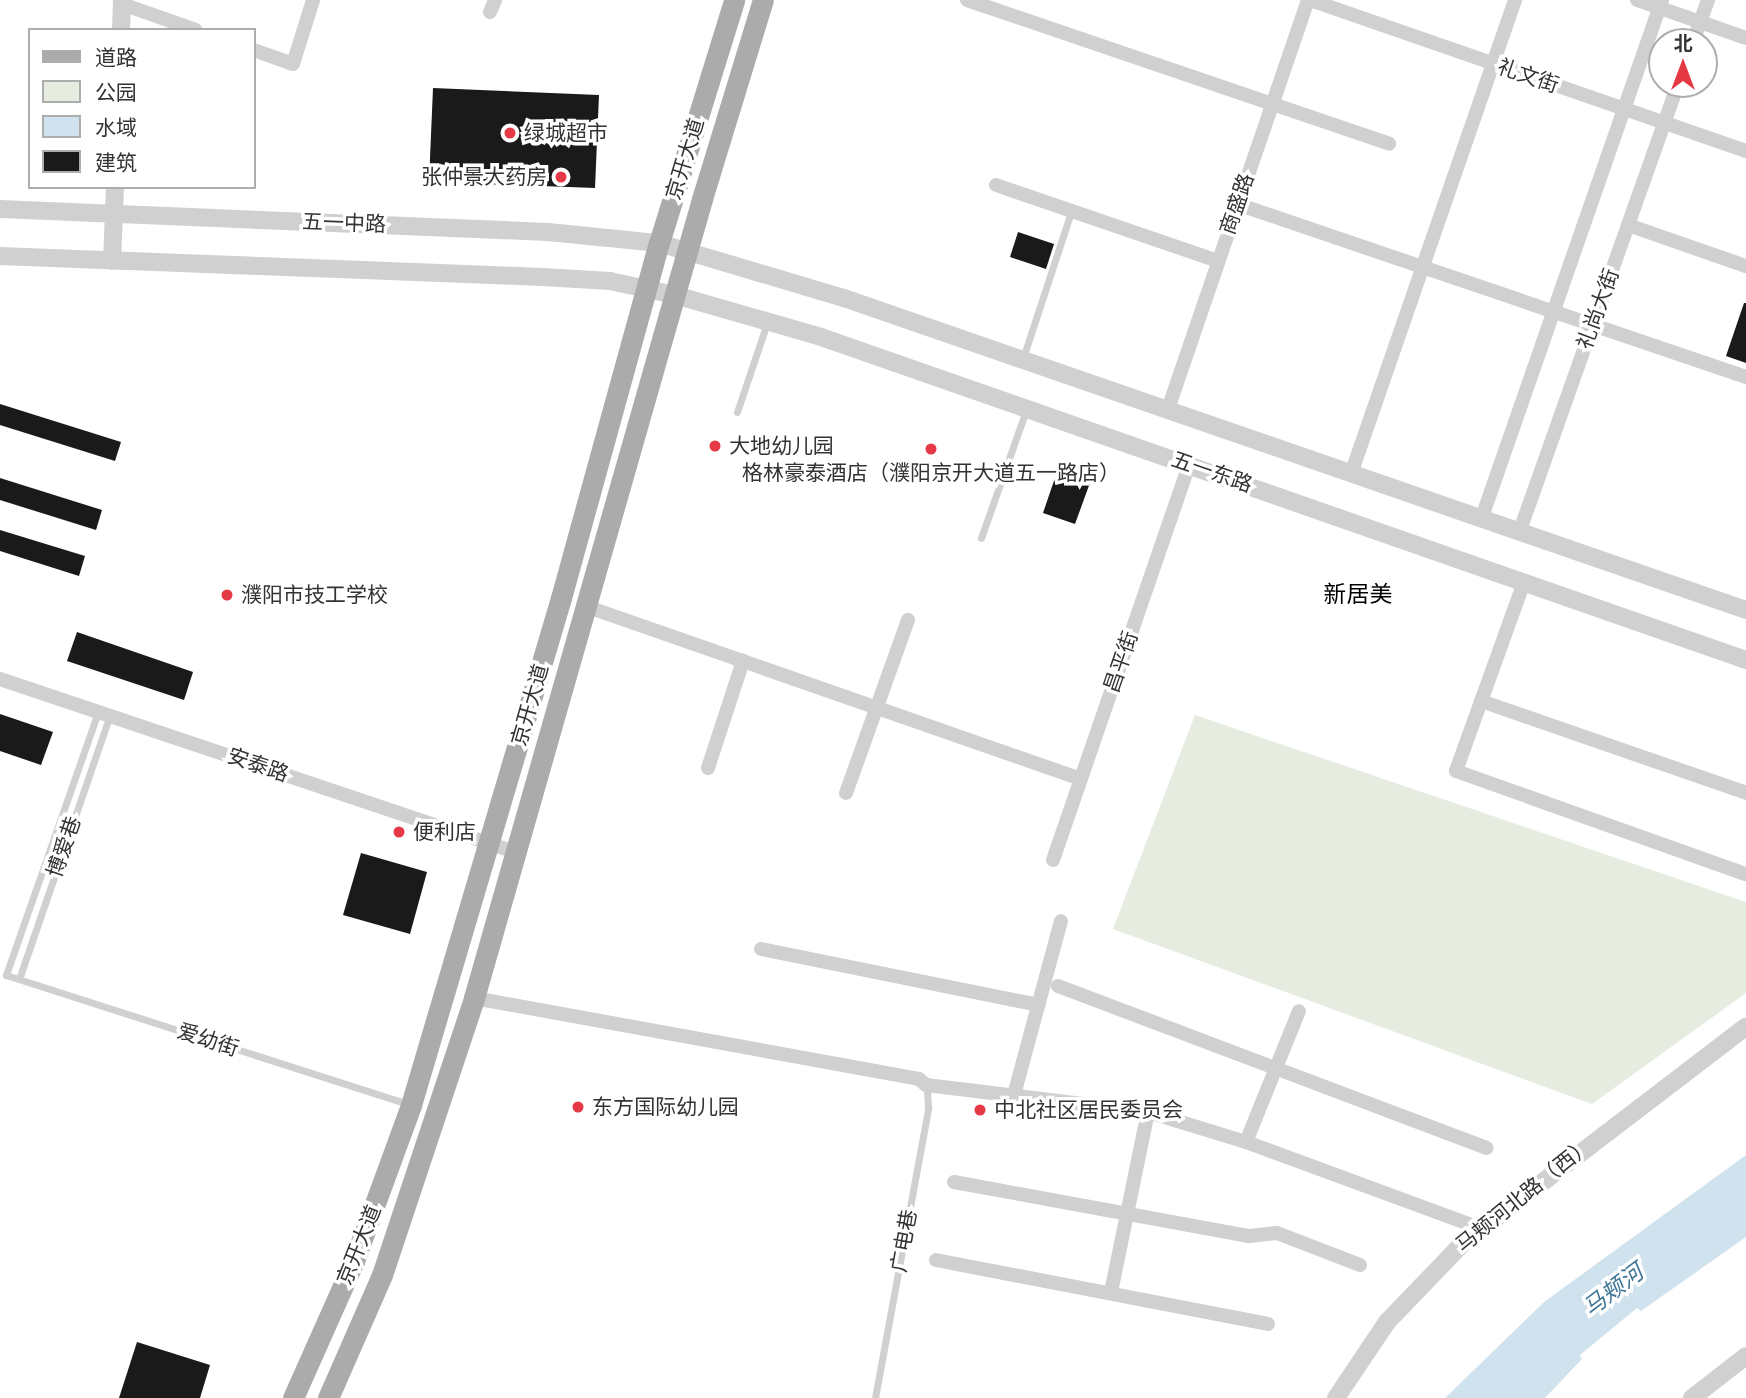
<!DOCTYPE html>
<html>
<head>
<meta charset="utf-8">
<style>
  body { margin:0 }
  #map { position:relative; width:1746px; height:1398px; overflow:hidden; background:#fff; font-family:Jost,"Noto Sans SC",sans-serif }
  div>[style] { position:absolute }
  .green>* { inset:0; background:#e6ecdf }
  .water>* { inset:0; background:#cfe2ee }
  .building>* { inset:0; background:#1a1a1a }
  .service>* { height:7px; margin:-3.5px; padding:0 3.5px; transform-origin:3.5px; border-radius:3.5px; background:#d0d0d0 }
  .minor>* { height:14px; margin:-7px; padding:0 7px; transform-origin:7px; border-radius:7px; background:#d0d0d0 }
  .tertiary>* { height:18px; margin:-9px; padding:0 9px; transform-origin:9px; border-radius:9px; background:#d0d0d0 }
  .primary>* { height:21px; margin:-10.5px; padding:0 10.5px; transform-origin:10.5px; border-radius:10.5px; background:#ababab }
  .dots>* { width:19px; height:19px; translate:-50% -50%; box-sizing:border-box; border:4px solid #fff; border-radius:50% }
  span { translate:-50% -50%; white-space:nowrap; text-align:center; line-height:1.15; -webkit-text-stroke:7px #fff; paint-order:stroke }
  .street-label { font-size:21px; color:#333 }
  .poi-label { font-size:21px; color:#333 }
  .left { translate:0 -50%; text-align:left }
  .right { translate:-100% -50%; text-align:right }
  .neighbourhood-label { font-size:23px; color:#000 }
  .water-label { font-size:23px; color:#3f7597; font-style:italic }
  .legend { position:absolute; left:28px; top:28px; width:228px; height:161px; box-sizing:border-box; background:#fff; border:2px solid #adadad; margin:0; padding:9px 12px; list-style:none; font-size:21px; color:#333 }
  .legend li { display:flex; align-items:center; gap:14px; height:35px }
  .legend b { width:35px; border:2px solid #adadad }
  .north { position:absolute; left:1648px; top:28px; width:70px; height:70px; box-sizing:border-box; background:#fff; border:2px solid #adadad; border-radius:50%; rotate:0deg; font-size:19px; font-weight:700; line-height:28px; text-align:center; color:#333 }
  .north::after { content:''; display:block; margin:auto; width:24px; height:32px; background:#e63946; clip-path:polygon(50% 0,100% 100%,50% 72%,0 100%) }
</style>
</head>
<body>
<div id="map">
  <div class="green">
    <i style="clip-path:polygon(1195px 715px,1746px 902px,1746px 993px,1592px 1104px,1113px 929px)"></i>
  </div>
  <div class="water">
    <i style="clip-path:polygon(1746px 1155px,1746px 1237px,1641px 1311px,1637px 1308px,1580px 1355px,1582px 1359px,1545px 1398px,1445px 1398px,1544px 1302px)"></i>
  </div>
  <div class="building">
    <i style="clip-path:polygon(433px 88px,599px 95px,595px 188px,429px 182px)"></i>
    <i style="clip-path:polygon(1018px 232px,1054px 244px,1046px 269px,1010px 257px)"></i>
    <i style="clip-path:polygon(1744px 303px,1746px 303px,1746px 363px,1726px 356px)"></i>
    <i style="clip-path:polygon(0 404px,121px 442px,115px 461px,0 425px)"></i>
    <i style="clip-path:polygon(1058px 469px,1091px 480px,1075px 524px,1043px 513px)"></i>
    <i style="clip-path:polygon(0 478px,102px 510px,96px 530px,0 500px)"></i>
    <i style="clip-path:polygon(0 530px,85px 556px,79px 576px,0 551px)"></i>
    <i style="clip-path:polygon(77px 632px,193px 672px,184px 700px,67px 661px)"></i>
    <i style="clip-path:polygon(0 714px,53px 732px,41px 765px,0 751px)"></i>
    <i style="clip-path:polygon(361px 853px,427px 872px,410px 934px,343px 915px)"></i>
    <i style="clip-path:polygon(137px 1342px,210px 1365px,200px 1398px,119px 1398px)"></i>
  </div>
  <div class="service">
    <i style="left:1023px;top:358px;width:154px;rotate:-71.8deg"></i>
    <i style="left:737px;top:412px;width:94px;rotate:-71.4deg"></i>
    <i style="left:981px;top:538px;width:136px;rotate:-70.6deg"></i>
    <i style="left:98px;top:712px;width:279px;rotate:109.3deg"></i>
    <i style="left:6px;top:975px;width:421px;rotate:17.8deg"></i>
    <i style="left:19px;top:979px;width:279px;rotate:-71deg"></i>
    <i style="left:875px;top:1398px;width:295px;rotate:-79.6deg"></i>
    <i style="left:928px;top:1108px;width:22px;rotate:-93deg"></i>
  </div>
  <div class="minor">
    <i style="left:967px;top:0;width:446px;rotate:18.8deg"></i>
    <i style="left:1310px;top:0;width:461px;rotate:19.1deg"></i>
    <i style="left:1637px;top:0;width:115px;rotate:19.2deg"></i>
    <i style="left:122px;top:4px;width:78px;rotate:19.4deg"></i>
    <i style="left:490px;top:12px;width:13px;rotate:-67deg"></i>
    <i style="left:1693px;top:42px;width:45px;rotate:-70.3deg"></i>
    <i style="left:254px;top:50px;width:41px;rotate:19.7deg"></i>
    <i style="left:293px;top:64px;width:67px;rotate:-72.6deg"></i>
    <i style="left:996px;top:185px;width:235px;rotate:18.9deg"></i>
    <i style="left:1237px;top:204px;width:538px;rotate:18.77deg"></i>
    <i style="left:1628px;top:225px;width:125px;rotate:19.2deg"></i>
    <i style="left:1168px;top:409px;width:432px;rotate:-71.1deg"></i>
    <i style="left:1351px;top:474px;width:502px;rotate:-70.91deg"></i>
    <i style="left:1481px;top:520px;width:551px;rotate:-70.81deg"></i>
    <i style="left:1519px;top:533px;width:476px;rotate:-70.5deg"></i>
    <i style="left:1524px;top:582px;width:201px;rotate:109.8deg"></i>
    <i style="left:1456px;top:771px;width:308px;rotate:19.6deg"></i>
    <i style="left:585px;top:606px;width:525px;rotate:19.23deg"></i>
    <i style="left:0;top:679px;width:543px;rotate:18.57deg"></i>
    <i style="left:1481px;top:701px;width:281px;rotate:19.1deg"></i>
    <i style="left:708px;top:768px;width:113px;rotate:-71.9deg"></i>
    <i style="left:846px;top:793px;width:184px;rotate:-70.3deg"></i>
    <i style="left:1053px;top:860px;width:419px;rotate:-71deg"></i>
    <i style="left:761px;top:949px;width:283px;rotate:11.4deg"></i>
    <i style="left:1058px;top:986px;width:458px;rotate:20.7deg"></i>
    <i style="left:474px;top:998px;width:452px;rotate:10.3deg"></i>
    <i style="left:919px;top:1079px;width:9px;rotate:41deg"></i>
    <i style="left:926px;top:1085px;width:224px;rotate:6.9deg"></i>
    <i style="left:1148px;top:1112px;width:102px;rotate:17deg"></i>
    <i style="left:1246px;top:1142px;width:249px;rotate:20.2deg"></i>
    <i style="left:1014px;top:1095px;width:180px;rotate:-74.9deg"></i>
    <i style="left:1246px;top:1142px;width:141px;rotate:-68deg"></i>
    <i style="left:954px;top:1182px;width:300px;rotate:10.4deg"></i>
    <i style="left:1249px;top:1236px;width:28px;rotate:-6deg"></i>
    <i style="left:1277px;top:1233px;width:89px;rotate:21.1deg"></i>
    <i style="left:936px;top:1260px;width:338px;rotate:10.9deg"></i>
    <i style="left:1111px;top:1292px;width:184px;rotate:-78.4deg"></i>
  </div>
  <div class="tertiary">
    <i style="left:121px;top:30px;width:30px;rotate:-88deg"></i>
    <i style="left:0;top:209px;width:548px;rotate:2.4deg"></i>
    <i style="left:548px;top:232px;width:112px;rotate:5.7deg"></i>
    <i style="left:659px;top:243px;width:193px;rotate:16.6deg"></i>
    <i style="left:844px;top:298px;width:954px;rotate:19.08deg"></i>
    <i style="left:0;top:256px;width:543px;rotate:2.21deg"></i>
    <i style="left:543px;top:277px;width:67px;rotate:3.4deg"></i>
    <i style="left:610px;top:281px;width:66px;rotate:12.2deg"></i>
    <i style="left:675px;top:295px;width:152px;rotate:16deg"></i>
    <i style="left:821px;top:337px;width:980px;rotate:19.25deg"></i>
    <i style="left:112px;top:261px;width:74px;rotate:-87.7deg"></i>
    <i style="left:1336px;top:1398px;width:92px;rotate:-56.1deg"></i>
    <i style="left:1387px;top:1322px;width:110px;rotate:-46.1deg"></i>
    <i style="left:1463px;top:1243px;width:356px;rotate:-37.4deg"></i>
    <i style="left:1692px;top:1398px;width:68px;rotate:-37.9deg"></i>
  </div>
  <div class="primary">
    <i style="left:293px;top:1398px;width:150px;rotate:-66deg"></i>
    <i style="left:354px;top:1261px;width:166px;rotate:-69.9deg"></i>
    <i style="left:411px;top:1105px;width:529px;rotate:-73.52deg"></i>
    <i style="left:561px;top:598px;width:368px;rotate:-74.6deg"></i>
    <i style="left:659px;top:243px;width:254px;rotate:-72.8deg"></i>
    <i style="left:328px;top:1398px;width:134px;rotate:-66.3deg"></i>
    <i style="left:382px;top:1275px;width:292px;rotate:-71.6deg"></i>
    <i style="left:474px;top:998px;width:831px;rotate:-74.07deg"></i>
    <i style="left:702px;top:199px;width:208px;rotate:-73deg"></i>
  </div>
  <div class="dots">
    <i style="left:510px;top:133px;background:#e63946"></i>
    <i style="left:561px;top:177px;background:#e63946"></i>
    <i style="left:715px;top:446px;background:#e63946"></i>
    <i style="left:931px;top:449px;background:#e63946"></i>
    <i style="left:227px;top:595px;background:#e63946"></i>
    <i style="left:399px;top:832px;background:#e63946"></i>
    <i style="left:578px;top:1107px;background:#e63946"></i>
    <i style="left:980px;top:1110px;background:#e63946"></i>
  </div>
  <div class="street-label">
    <span style="left:1528px;top:76px;rotate:19deg">礼文街</span>
    <span style="left:685px;top:159px;rotate:-73deg">京开大道</span>
    <span style="left:1237px;top:204px;rotate:-71deg">商盛路</span>
    <span style="left:344px;top:223px;rotate:2deg">五一中路</span>
    <span style="left:1598px;top:309px;rotate:-70deg">礼尚大街</span>
    <span style="left:1212px;top:472px;rotate:19deg">五一东路</span>
    <span style="left:1121px;top:662px;rotate:-71deg">昌平街</span>
    <span style="left:530px;top:705px;rotate:-74deg">京开大道</span>
    <span style="left:258px;top:765px;rotate:19deg">安泰路</span>
    <span style="left:64px;top:847px;rotate:-71deg">博爱巷</span>
    <span style="left:208px;top:1040px;rotate:18deg">爱幼街</span>
    <span style="left:1524px;top:1195px;rotate:-39deg">马颊河北路（西）</span>
    <span style="left:904px;top:1241px;rotate:-80deg">广电巷</span>
    <span style="left:359px;top:1245px;rotate:-68deg">京开大道</span>
  </div>
  <div class="poi-label">
    <span class="left" style="left:524px;top:133px">绿城超市</span>
    <span class="right" style="left:547px;top:177px">张仲景大药房</span>
    <span class="left" style="left:729px;top:446px">大地幼儿园</span>
    <span style="left:931px;top:473px">格林豪泰酒店（濮阳京开大道五一路店）</span>
    <span class="left" style="left:241px;top:595px">濮阳市技工学校</span>
    <span class="left" style="left:413px;top:832px">便利店</span>
    <span class="left" style="left:592px;top:1107px">东方国际幼儿园</span>
    <span class="left" style="left:994px;top:1110px">中北社区居民委员会</span>
  </div>
  <div class="neighbourhood-label">
    <span style="left:1358px;top:594px">新居美</span>
  </div>
  <div class="water-label">
    <span style="left:1613px;top:1290px;rotate:-37deg">马颊河</span>
  </div>
  <ul class="legend">
  <li><b style="height:9px;background:#ababab"></b>道路</li>
  <li><b style="height:19px;background:#e6ecdf"></b>公园</li>
  <li><b style="height:19px;background:#cfe2ee"></b>水域</li>
  <li><b style="height:19px;background:#1a1a1a"></b>建筑</li>
  </ul>
  <div class="north">北</div>
</div>
</body>
</html>
